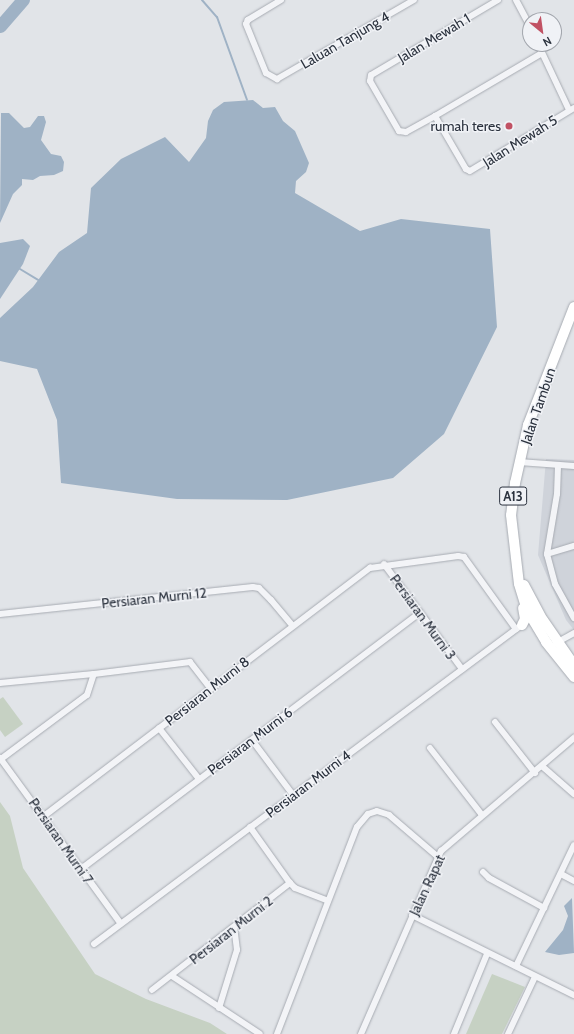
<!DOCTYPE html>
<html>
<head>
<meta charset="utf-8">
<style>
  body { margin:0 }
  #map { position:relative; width:574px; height:1034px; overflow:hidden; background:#e1e4e8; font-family:Cabin,sans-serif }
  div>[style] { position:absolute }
  .built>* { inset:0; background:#cfd3da }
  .green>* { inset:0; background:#c6d1c3 }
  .water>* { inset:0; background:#9fb2c5 }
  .stream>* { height:2px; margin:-1px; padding:0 1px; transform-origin:1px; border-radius:1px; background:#9fb2c5 }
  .river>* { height:13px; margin:-6.5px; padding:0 6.5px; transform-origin:6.5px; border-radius:6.5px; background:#9fb2c5 }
  .roads { filter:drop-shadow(0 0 1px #a7abb2) drop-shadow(0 0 1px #a7abb2) }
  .street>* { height:6px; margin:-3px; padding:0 3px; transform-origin:3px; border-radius:3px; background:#f3f4f7 }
  .primary>* { height:10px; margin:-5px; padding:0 5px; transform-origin:5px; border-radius:5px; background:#fff }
  .dots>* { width:11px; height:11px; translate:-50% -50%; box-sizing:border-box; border:2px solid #f0f2f6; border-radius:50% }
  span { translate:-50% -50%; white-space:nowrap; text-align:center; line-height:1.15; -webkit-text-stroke:3px #f0f2f6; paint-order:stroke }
  .shield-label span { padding:1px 3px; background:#f0f2f6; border:1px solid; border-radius:3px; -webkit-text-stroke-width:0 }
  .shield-label { font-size:13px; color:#2b323e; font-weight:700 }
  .street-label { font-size:14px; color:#2b323e }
  .poi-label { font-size:14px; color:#2b323e }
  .right { translate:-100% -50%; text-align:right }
  .north { position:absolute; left:522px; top:12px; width:40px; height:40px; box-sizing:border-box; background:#f0f2f6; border:1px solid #a1a5ac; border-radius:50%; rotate:151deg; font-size:11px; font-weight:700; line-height:16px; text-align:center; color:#2b323e }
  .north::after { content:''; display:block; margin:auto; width:14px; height:18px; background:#c15264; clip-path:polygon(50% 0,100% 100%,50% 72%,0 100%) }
</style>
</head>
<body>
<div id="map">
  <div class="built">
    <i style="clip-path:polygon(546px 459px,574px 460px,574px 630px,566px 620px,538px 555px)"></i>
  </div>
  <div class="green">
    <i style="clip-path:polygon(3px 697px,23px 724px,5px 737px,0 730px,0 699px)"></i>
    <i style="clip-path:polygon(0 802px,10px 816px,23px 868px,95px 974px,146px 999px,210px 1023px,227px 1034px,0 1034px)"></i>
    <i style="clip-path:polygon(492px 974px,525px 987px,502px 1034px,466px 1034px)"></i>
  </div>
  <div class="water">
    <i style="clip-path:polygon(253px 100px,263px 108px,275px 107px,283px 121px,295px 131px,309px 163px,306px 172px,296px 181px,295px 193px,360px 231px,401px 219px,490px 229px,497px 327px,444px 434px,393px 478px,287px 500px,177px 499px,61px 483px,57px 420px,37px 369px,0 361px,0 318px,33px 287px,59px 252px,87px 233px,91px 188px,121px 159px,165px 137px,189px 162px,206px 138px,208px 121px,213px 110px,224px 102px)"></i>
    <i style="clip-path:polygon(1px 113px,9px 113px,24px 128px,30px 127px,38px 116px,44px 116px,46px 122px,41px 140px,51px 154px,61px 156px,64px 162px,63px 171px,54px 175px,40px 176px,33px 180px,22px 179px,22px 185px,13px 194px,0 223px)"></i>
    <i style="clip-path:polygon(23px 239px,30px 246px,23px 264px,0 299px,0 243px)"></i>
    <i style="clip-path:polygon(572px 898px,574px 953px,559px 955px,545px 952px,563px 930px,568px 916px,564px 906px)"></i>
  </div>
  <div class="stream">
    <i style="left:202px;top:0;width:23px;rotate:49deg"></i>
    <i style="left:217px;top:17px;width:88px;rotate:70.1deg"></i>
    <i style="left:20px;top:269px;width:21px;rotate:31deg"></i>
  </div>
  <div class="river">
    <i style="left:0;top:26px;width:35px;rotate:-49deg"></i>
  </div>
  <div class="roads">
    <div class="street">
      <i style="left:281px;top:0;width:39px;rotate:149deg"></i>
      <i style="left:248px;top:20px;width:4px;rotate:117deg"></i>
      <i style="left:246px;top:24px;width:53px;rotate:67.8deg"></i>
      <i style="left:266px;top:73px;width:13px;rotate:29deg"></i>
      <i style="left:277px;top:79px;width:158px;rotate:-30deg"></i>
      <i style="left:498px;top:0;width:147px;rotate:149.4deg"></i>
      <i style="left:371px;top:75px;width:6px;rotate:99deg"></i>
      <i style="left:370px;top:81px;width:58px;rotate:59.9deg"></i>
      <i style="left:399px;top:131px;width:7px;rotate:8deg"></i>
      <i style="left:406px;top:132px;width:33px;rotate:-29deg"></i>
      <i style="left:435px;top:116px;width:124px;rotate:-30.5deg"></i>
      <i style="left:516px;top:0;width:30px;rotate:62deg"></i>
      <i style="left:538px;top:44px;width:73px;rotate:64.8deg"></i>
      <i style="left:435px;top:116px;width:61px;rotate:59.7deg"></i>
      <i style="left:466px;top:169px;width:4px;rotate:27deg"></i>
      <i style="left:470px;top:171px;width:122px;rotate:-31.2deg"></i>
      <i style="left:519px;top:462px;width:55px;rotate:4.2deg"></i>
      <i style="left:558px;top:466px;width:28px;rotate:92deg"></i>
      <i style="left:557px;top:494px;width:61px;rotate:99.5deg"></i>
      <i style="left:547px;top:554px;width:31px;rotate:75deg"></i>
      <i style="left:555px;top:584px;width:39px;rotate:61deg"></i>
      <i style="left:547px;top:554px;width:28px;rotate:-17deg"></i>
      <i style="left:384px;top:564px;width:131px;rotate:53.4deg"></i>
      <i style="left:0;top:614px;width:254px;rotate:-6.1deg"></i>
      <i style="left:253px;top:587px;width:6px;rotate:9deg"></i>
      <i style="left:259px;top:588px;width:17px;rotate:45deg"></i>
      <i style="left:271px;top:600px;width:33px;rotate:50deg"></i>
      <i style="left:556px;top:643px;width:21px;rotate:-29deg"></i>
      <i style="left:0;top:683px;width:94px;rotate:-5.5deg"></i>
      <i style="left:495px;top:722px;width:65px;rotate:51.9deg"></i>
      <i style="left:159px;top:728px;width:65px;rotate:51.9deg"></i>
      <i style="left:252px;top:740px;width:69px;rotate:53.3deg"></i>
      <i style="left:430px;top:748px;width:85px;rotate:52.2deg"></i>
      <i style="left:0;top:758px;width:205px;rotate:53.9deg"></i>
      <i style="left:1px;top:759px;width:107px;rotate:-36.7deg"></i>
      <i style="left:87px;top:695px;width:22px;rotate:-72deg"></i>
      <i style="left:94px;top:674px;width:97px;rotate:-7.1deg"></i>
      <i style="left:190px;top:662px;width:34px;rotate:52deg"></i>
      <i style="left:543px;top:767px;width:41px;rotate:41.1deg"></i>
      <i style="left:44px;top:816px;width:410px;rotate:-37.3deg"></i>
      <i style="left:370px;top:568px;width:89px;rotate:-7.8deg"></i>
      <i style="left:458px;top:556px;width:6px;rotate:9deg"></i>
      <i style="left:464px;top:557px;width:89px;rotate:54.2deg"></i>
      <i style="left:250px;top:827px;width:69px;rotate:54.5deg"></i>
      <i style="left:290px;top:883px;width:7px;rotate:45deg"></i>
      <i style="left:295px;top:888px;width:34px;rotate:21deg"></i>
      <i style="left:81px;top:869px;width:425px;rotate:-37.1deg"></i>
      <i style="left:483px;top:872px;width:8px;rotate:45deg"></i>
      <i style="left:489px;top:878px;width:63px;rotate:28.6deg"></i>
      <i style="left:561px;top:874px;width:15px;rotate:28deg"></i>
      <i style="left:412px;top:915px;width:181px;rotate:26.3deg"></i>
      <i style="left:94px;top:944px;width:530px;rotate:-36.72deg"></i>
      <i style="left:516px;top:966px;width:134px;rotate:-64.4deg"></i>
      <i style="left:172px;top:976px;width:105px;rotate:33.4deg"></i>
      <i style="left:152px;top:990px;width:175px;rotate:-37.8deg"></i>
      <i style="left:219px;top:1008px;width:61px;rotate:-72.8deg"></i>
      <i style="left:237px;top:950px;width:23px;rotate:-97deg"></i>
      <i style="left:277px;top:1034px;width:222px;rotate:-68.9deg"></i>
      <i style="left:357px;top:827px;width:17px;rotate:-50deg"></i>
      <i style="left:368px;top:814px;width:9px;rotate:-18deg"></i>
      <i style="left:377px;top:811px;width:13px;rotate:18deg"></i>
      <i style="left:389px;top:815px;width:65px;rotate:40.6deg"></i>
      <i style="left:361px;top:1034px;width:200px;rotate:-66.4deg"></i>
      <i style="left:441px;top:851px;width:175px;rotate:-40.4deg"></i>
      <i style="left:454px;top:1034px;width:87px;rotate:-67.6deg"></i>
      <i style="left:508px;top:1034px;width:63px;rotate:-64.7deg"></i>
    </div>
    <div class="primary">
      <i style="left:574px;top:307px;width:127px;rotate:111.3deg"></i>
      <i style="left:528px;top:425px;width:59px;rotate:102.6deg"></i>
      <i style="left:515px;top:483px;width:32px;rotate:97deg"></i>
      <i style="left:511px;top:515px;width:69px;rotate:83.4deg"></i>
      <i style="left:519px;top:584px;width:27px;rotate:73deg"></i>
      <i style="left:527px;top:610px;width:37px;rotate:59deg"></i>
      <i style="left:546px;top:642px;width:45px;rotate:51.3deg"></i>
      <i style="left:524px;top:585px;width:40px;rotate:62deg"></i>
      <i style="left:543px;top:620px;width:55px;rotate:55.4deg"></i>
      <i style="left:522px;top:625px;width:7px;rotate:-63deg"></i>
      <i style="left:525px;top:619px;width:11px;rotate:-100deg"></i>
    </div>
  </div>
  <div class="dots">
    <i style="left:509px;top:126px;background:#c15264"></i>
  </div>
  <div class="shield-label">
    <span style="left:513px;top:496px">A13</span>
  </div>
  <div class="street-label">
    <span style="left:434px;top:38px;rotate:-31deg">Jalan Mewah 1</span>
    <span style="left:345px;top:40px;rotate:-30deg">Laluan Tanjung 4</span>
    <span style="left:520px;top:141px;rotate:-32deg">Jalan Mewah 5</span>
    <span style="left:538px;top:406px;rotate:-71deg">Jalan Tambun</span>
    <span style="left:154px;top:598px;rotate:-6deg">Persiaran Murni 12</span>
    <span style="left:423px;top:617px;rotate:54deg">Persiaran Murni 3</span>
    <span style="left:207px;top:691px;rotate:-38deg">Persiaran Murni 8</span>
    <span style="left:250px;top:741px;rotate:-37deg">Persiaran Murni 6</span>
    <span style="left:308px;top:784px;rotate:-37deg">Persiaran Murni 4</span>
    <span style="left:61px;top:841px;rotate:55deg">Persiaran Murni 7</span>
    <span style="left:427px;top:885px;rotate:-65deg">Jalan Rapat</span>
    <span style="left:231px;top:930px;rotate:-38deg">Persiaran Murni 2</span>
  </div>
  <div class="poi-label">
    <span class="right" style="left:501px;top:126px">rumah teres</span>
  </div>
  <div class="north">N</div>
</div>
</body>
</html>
